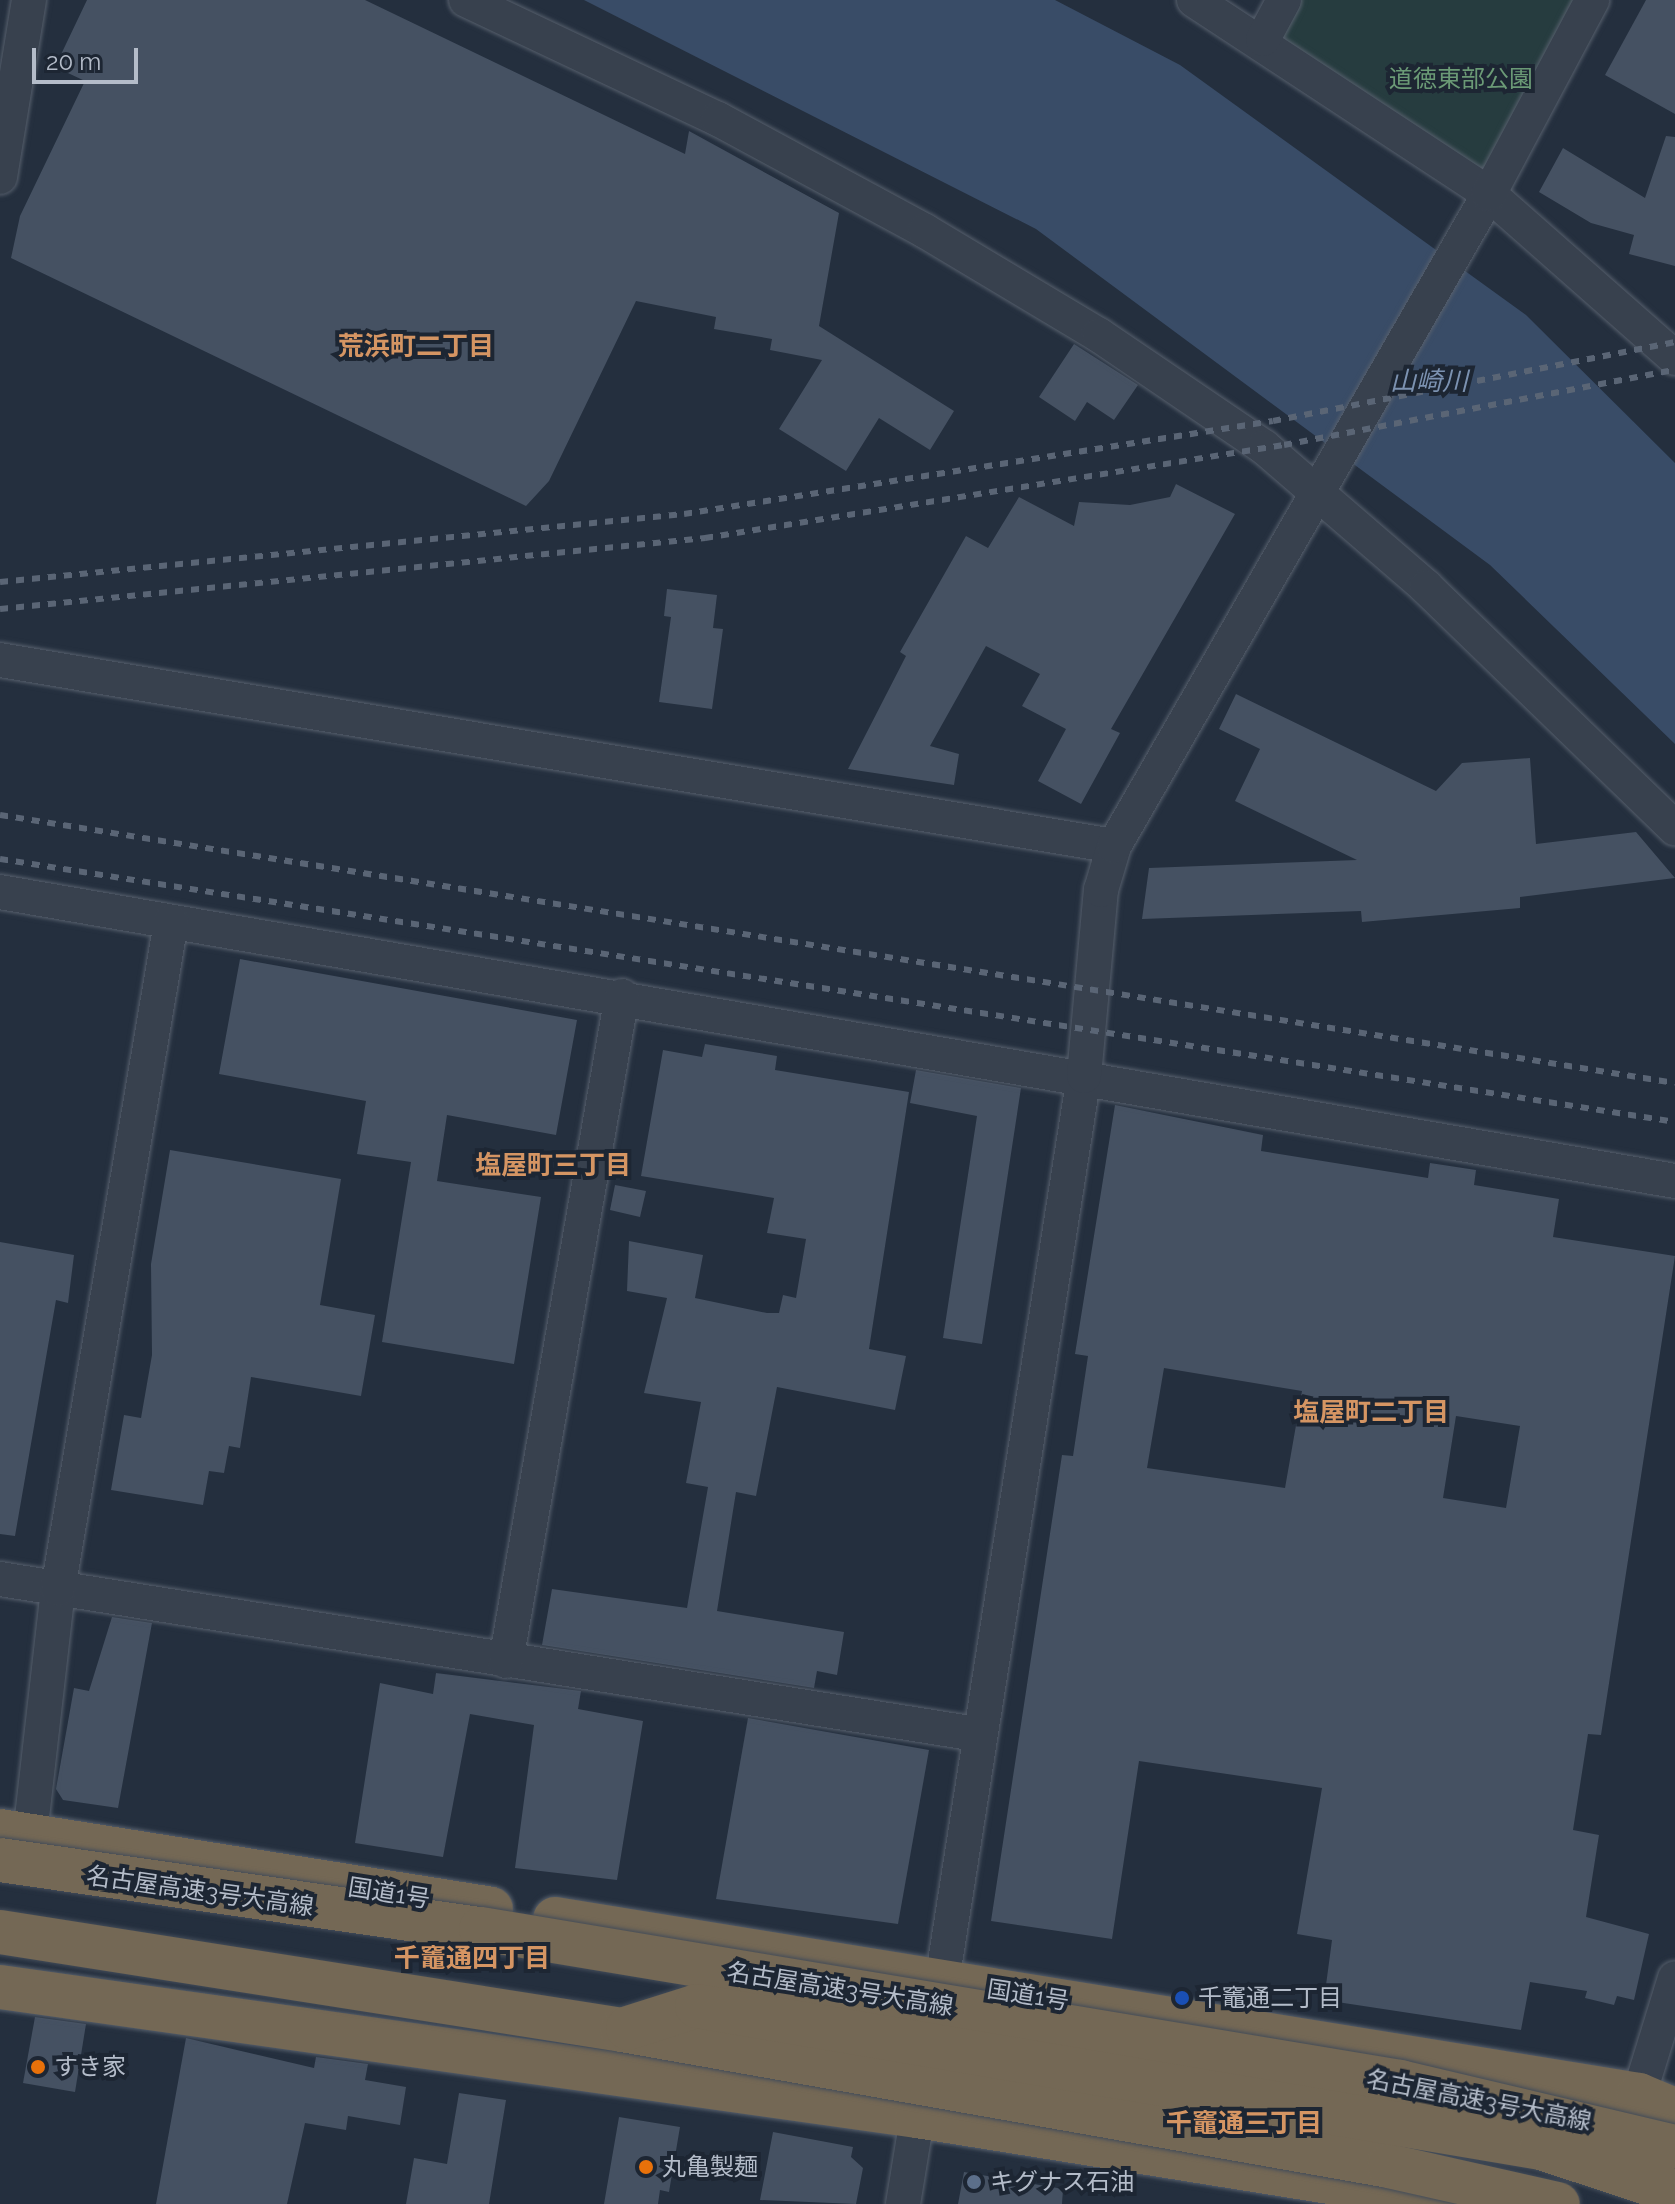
<!DOCTYPE html>
<html>
<head>
<meta charset="utf-8">
<style>
  body { margin:0 }
  #map { position:relative; width:1675px; height:2204px; overflow:hidden; background:#242f3e; font-family:Raleway,"Noto Sans JP",sans-serif }
  div>[style] { position:absolute }
  .green>* { inset:0; background:#263c3f }
  .water>* { inset:0; background:#394c67 }
  .building>* { inset:0; background:#455162 }
  .roads { filter:drop-shadow(0 0 2px #565f6c) drop-shadow(0 0 2px #565f6c) }
  .minor>* { height:34px; margin:-17px; padding:0 17px; transform-origin:17px; border-radius:17px; background:#38414e }
  .highway>* { height:44px; margin:-22px; padding:0 22px; transform-origin:22px; border-radius:22px; background:#746855 }
  .rail>* { height:6px; margin-top:-3px; transform-origin:0; background:repeating-linear-gradient(90deg,#5a6575 0 8px,transparent 0 16px) }
  .bridges { filter:drop-shadow(0 0 2px #434c59) drop-shadow(0 0 2px #434c59) }
  .highway-bridge>* { height:44px; margin:-22px; padding:0 22px; transform-origin:22px; border-radius:22px; background:#746855 }
  .dots>* { width:22px; height:22px; translate:-50% -50%; box-sizing:border-box; border:4px solid #1d2633; border-radius:50% }
  span { translate:-50% -50%; white-space:nowrap; text-align:center; line-height:1.15; -webkit-text-stroke:8px #1d2633; paint-order:stroke }
  .park-label { font-size:24px; color:#6b9a76 }
  .street-label { font-size:24px; color:#b4bcc9 }
  .poi-label { font-size:24px; color:#b4bcc9 }
  .left { translate:0 -50%; text-align:left }
  .neighbourhood-label { font-size:26px; color:#d59563; font-weight:700 }
  .water-label { font-size:26px; color:#7c92b1; font-style:italic }
  .scale { position:absolute; left:32px; top:48px; width:106px; height:36px; box-sizing:border-box; border:4px solid #b4bcc9; border-top:0; padding-left:10px; font-size:24px; line-height:28px; white-space:nowrap; color:#b4bcc9; -webkit-text-stroke:6px #1d2633; paint-order:stroke }
</style>
</head>
<body>
<div id="map">
  <div class="green">
    <i style="clip-path:polygon(1284px 0,1592px 0,1489px 194px,1263px 39px)"></i>
  </div>
  <div class="water">
    <i style="clip-path:polygon(584px 0,1055px 0,1180px 65px,1526px 315px,1675px 463px,1675px 744px,1490px 565px,1036px 229px)"></i>
  </div>
  <div class="building">
    <i style="clip-path:polygon(87px 0,365px 0,685px 154px,689px 131px,839px 213px,819px 326px,954px 411px,930px 450px,879px 418px,846px 471px,779px 429px,822px 360px,770px 350px,772px 339px,714px 329px,716px 317px,636px 301px,549px 481px,526px 506px,11px 258px,20px 216px,85px 81px,55px 67px)"></i>
    <i style="clip-path:polygon(1646px 0,1675px 0,1675px 114px,1605px 75px)"></i>
    <i style="clip-path:polygon(1666px 136px,1675px 137px,1675px 266px,1629px 254px,1634px 235px,1591px 223px,1539px 192px,1563px 148px,1645px 198px)"></i>
    <i style="clip-path:polygon(1074px 344px,1138px 385px,1114px 420px,1087px 402px,1075px 421px,1039px 397px)"></i>
    <i style="clip-path:polygon(1176px 484px,1235px 514px,1111px 729px,1120px 733px,1081px 804px,1038px 781px,1066px 729px,1022px 706px,1040px 674px,986px 646px,930px 746px,959px 754px,954px 785px,848px 769px,906px 656px,900px 652px,966px 536px,988px 548px,1019px 497px,1074px 526px,1079px 502px,1130px 505px,1170px 497px)"></i>
    <i style="clip-path:polygon(667px 589px,717px 595px,713px 628px,723px 629px,712px 709px,659px 702px,671px 617px,664px 616px)"></i>
    <i style="clip-path:polygon(1236px 694px,1436px 791px,1462px 763px,1530px 758px,1536px 844px,1636px 832px,1675px 878px,1520px 897px,1520px 908px,1362px 922px,1361px 911px,1142px 919px,1149px 868px,1357px 860px,1235px 801px,1260px 749px,1219px 729px)"></i>
    <i style="clip-path:polygon(240px 959px,577px 1020px,556px 1135px,447px 1115px,437px 1181px,541px 1197px,514px 1364px,382px 1342px,411px 1162px,357px 1154px,366px 1101px,219px 1074px)"></i>
    <i style="clip-path:polygon(705px 1044px,777px 1056px,775px 1070px,909px 1092px,869px 1349px,906px 1356px,895px 1410px,777px 1387px,756px 1496px,736px 1492px,717px 1611px,844px 1632px,837px 1675px,817px 1671px,814px 1688px,542px 1645px,552px 1589px,687px 1608px,708px 1487px,686px 1483px,701px 1402px,644px 1393px,667px 1298px,627px 1291px,629px 1241px,703px 1255px,695px 1298px,767px 1313px,779px 1313px,783px 1295px,796px 1298px,806px 1239px,767px 1233px,774px 1198px,641px 1176px,663px 1050px,702px 1057px)"></i>
    <i style="clip-path:polygon(916px 1070px,1021px 1088px,982px 1344px,943px 1338px,977px 1116px,910px 1103px)"></i>
    <i style="clip-path:polygon(evenodd,1115px 1105px,1263px 1135px,1261px 1151px,1428px 1178px,1430px 1163px,1476px 1170px,1474px 1185px,1559px 1199px,1553px 1237px,1675px 1256px,1601px 1735px,1588px 1734px,1573px 1830px,1599px 1835px,1586px 1917px,1649px 1934px,1634px 2000px,1617px 1996px,1614px 2005px,1585px 1998px,1587px 1991px,1530px 1982px,1521px 2030px,1324px 2000px,1332px 1940px,1297px 1934px,1322px 1788px,1139px 1761px,1112px 1939px,991px 1921px,1062px 1455px,1073px 1456px,1088px 1356px,1075px 1354px,1115px 1105px,1164px 1368px,1302px 1391px,1285px 1488px,1147px 1468px,1164px 1368px,1115px 1105px,1456px 1416px,1520px 1426px,1506px 1508px,1443px 1498px,1456px 1416px)"></i>
    <i style="clip-path:polygon(170px 1150px,341px 1179px,320px 1305px,375px 1315px,361px 1396px,251px 1377px,240px 1448px,229px 1446px,224px 1473px,209px 1471px,203px 1505px,111px 1490px,124px 1415px,141px 1418px,152px 1355px,151px 1264px)"></i>
    <i style="clip-path:polygon(615px 1185px,646px 1191px,640px 1217px,610px 1210px)"></i>
    <i style="clip-path:polygon(0 1242px,74px 1255px,68px 1303px,56px 1300px,15px 1536px,0 1534px)"></i>
    <i style="clip-path:polygon(112px 1617px,152px 1623px,118px 1808px,63px 1800px,56px 1789px,74px 1688px,89px 1691px)"></i>
    <i style="clip-path:polygon(436px 1673px,581px 1691px,578px 1709px,643px 1721px,617px 1880px,515px 1868px,534px 1725px,470px 1714px,443px 1857px,355px 1843px,380px 1683px,433px 1694px)"></i>
    <i style="clip-path:polygon(748px 1718px,929px 1750px,898px 1924px,716px 1899px)"></i>
    <i style="clip-path:polygon(35px 2017px,86px 2024px,75px 2092px,23px 2083px)"></i>
    <i style="clip-path:polygon(186px 2038px,314px 2068px,316px 2057px,368px 2064px,365px 2080px,406px 2087px,400px 2125px,348px 2116px,346px 2130px,305px 2123px,287px 2204px,156px 2204px)"></i>
    <i style="clip-path:polygon(459px 2093px,506px 2100px,489px 2204px,406px 2204px,414px 2158px,447px 2164px)"></i>
    <i style="clip-path:polygon(619px 2117px,680px 2127px,669px 2192px,660px 2190px,658px 2204px,604px 2204px)"></i>
    <i style="clip-path:polygon(773px 2132px,853px 2147px,851px 2157px,863px 2168px,856px 2204px,760px 2200px)"></i>
    <i style="clip-path:polygon(964px 2172px,1063px 2189px,1062px 2204px,958px 2204px)"></i>
  </div>
  <div class="roads">
    <div class="minor">
      <i style="left:466px;top:0;width:279px;rotate:25.3deg"></i>
      <i style="left:718px;top:119px;width:235px;rotate:28.4deg"></i>
      <i style="left:925px;top:231px;width:203px;rotate:30.9deg"></i>
      <i style="left:1099px;top:335px;width:199px;rotate:34.2deg"></i>
      <i style="left:1264px;top:447px;width:214px;rotate:40.8deg"></i>
      <i style="left:1426px;top:587px;width:347px;rotate:44.1deg"></i>
      <i style="left:1194px;top:0;width:353px;rotate:33.3deg"></i>
      <i style="left:1489px;top:194px;width:248px;rotate:41.4deg"></i>
      <i style="left:1263px;top:39px;width:44px;rotate:-61.7deg"></i>
      <i style="left:0;top:177px;width:179px;rotate:-80.7deg"></i>
      <i style="left:0;top:660px;width:1129px;rotate:9.48deg"></i>
      <i style="left:0;top:892px;width:1700px;rotate:9.79deg"></i>
      <i style="left:0;top:1579px;width:988px;rotate:9.02deg"></i>
      <i style="left:506px;top:1661px;width:675px;rotate:-80.11deg"></i>
      <i style="left:30px;top:1835px;width:248px;rotate:-83.5deg"></i>
      <i style="left:58px;top:1589px;width:677px;rotate:-80.38deg"></i>
      <i style="left:938px;top:2007px;width:942px;rotate:-81.09deg"></i>
      <i style="left:1084px;top:1076px;width:187px;rotate:-84.8deg"></i>
      <i style="left:1101px;top:890px;width:46px;rotate:-73.5deg"></i>
      <i style="left:1114px;top:846px;width:752px;rotate:-60.09deg"></i>
      <i style="left:1489px;top:194px;width:220px;rotate:-62deg"></i>
      <i style="left:1639px;top:2095px;width:122px;rotate:-72.9deg"></i>
      <i style="left:903px;top:2204px;width:111px;rotate:-80.7deg"></i>
    </div>
    <div class="highway">
      <i style="left:0;top:1831px;width:497px;rotate:9deg"></i>
      <i style="left:555px;top:1919px;width:1098px;rotate:9.22deg"></i>
      <i style="left:1639px;top:2095px;width:39px;rotate:23deg"></i>
      <i style="left:0;top:1987px;width:926px;rotate:8.01deg"></i>
      <i style="left:917px;top:2116px;width:557px;rotate:9.09deg"></i>
    </div>
  </div>
  <div class="rail">
    <i style="left:0;top:582px;width:687px;rotate:-5.68deg"></i>
    <i style="left:684px;top:514px;width:596px;rotate:-8.97deg"></i>
    <i style="left:1273px;top:421px;width:410px;rotate:-11.1deg"></i>
    <i style="left:0;top:609px;width:709px;rotate:-5.75deg"></i>
    <i style="left:705px;top:538px;width:586px;rotate:-9.13deg"></i>
    <i style="left:1284px;top:445px;width:398px;rotate:-10.9deg"></i>
    <i style="left:0;top:815px;width:1696px;rotate:9.09deg"></i>
    <i style="left:0;top:859px;width:1696px;rotate:8.92deg"></i>
  </div>
  <div class="bridges">
    <div class="highway-bridge">
      <i style="left:0;top:1860px;width:486px;rotate:8.2deg"></i>
      <i style="left:481px;top:1929px;width:932px;rotate:9.45deg"></i>
      <i style="left:1400px;top:2082px;width:283px;rotate:13.3deg"></i>
      <i style="left:0;top:1932px;width:630px;rotate:8.95deg"></i>
      <i style="left:622px;top:2030px;width:779px;rotate:10.05deg"></i>
      <i style="left:1389px;top:2166px;width:173px;rotate:12.7deg"></i>
      <i style="left:628px;top:2028px;width:72px;rotate:-17.7deg"></i>
      <i style="left:697px;top:2006px;width:856px;rotate:9.55deg"></i>
      <i style="left:1541px;top:2148px;width:141px;rotate:18.2deg"></i>
    </div>
  </div>
  <div class="dots">
    <i style="left:1182px;top:1998px;background:#1a4fb4"></i>
    <i style="left:38px;top:2067px;background:#e8710a"></i>
    <i style="left:646px;top:2167px;background:#e8710a"></i>
    <i style="left:974px;top:2182px;background:#5c6f8a"></i>
  </div>
  <div class="park-label">
    <span style="left:1461px;top:79px">道徳東部公園</span>
  </div>
  <div class="street-label">
    <span style="left:200px;top:1891px;rotate:8deg">名古屋高速3号大高線</span>
    <span style="left:389px;top:1893px;rotate:9deg">国道1号</span>
    <span style="left:840px;top:1989px;rotate:9deg">名古屋高速3号大高線</span>
    <span style="left:1028px;top:1995px;rotate:9deg">国道1号</span>
    <span style="left:1479px;top:2100px;rotate:11deg">名古屋高速3号大高線</span>
  </div>
  <div class="poi-label">
    <span class="left" style="left:1198px;top:1998px">千竈通二丁目</span>
    <span class="left" style="left:54px;top:2067px">すき家</span>
    <span class="left" style="left:662px;top:2167px">丸亀製麺</span>
    <span class="left" style="left:990px;top:2182px">キグナス石油</span>
  </div>
  <div class="neighbourhood-label">
    <span style="left:416px;top:347px">荒浜町二丁目</span>
    <span style="left:553px;top:1166px">塩屋町三丁目</span>
    <span style="left:1371px;top:1413px">塩屋町二丁目</span>
    <span style="left:472px;top:1959px">千竈通四丁目</span>
    <span style="left:1244px;top:2124px">千竈通三丁目</span>
  </div>
  <div class="water-label">
    <span style="left:1429px;top:382px">山崎川</span>
  </div>
  <div class="scale">20 m</div>
</div>
</body>
</html>
